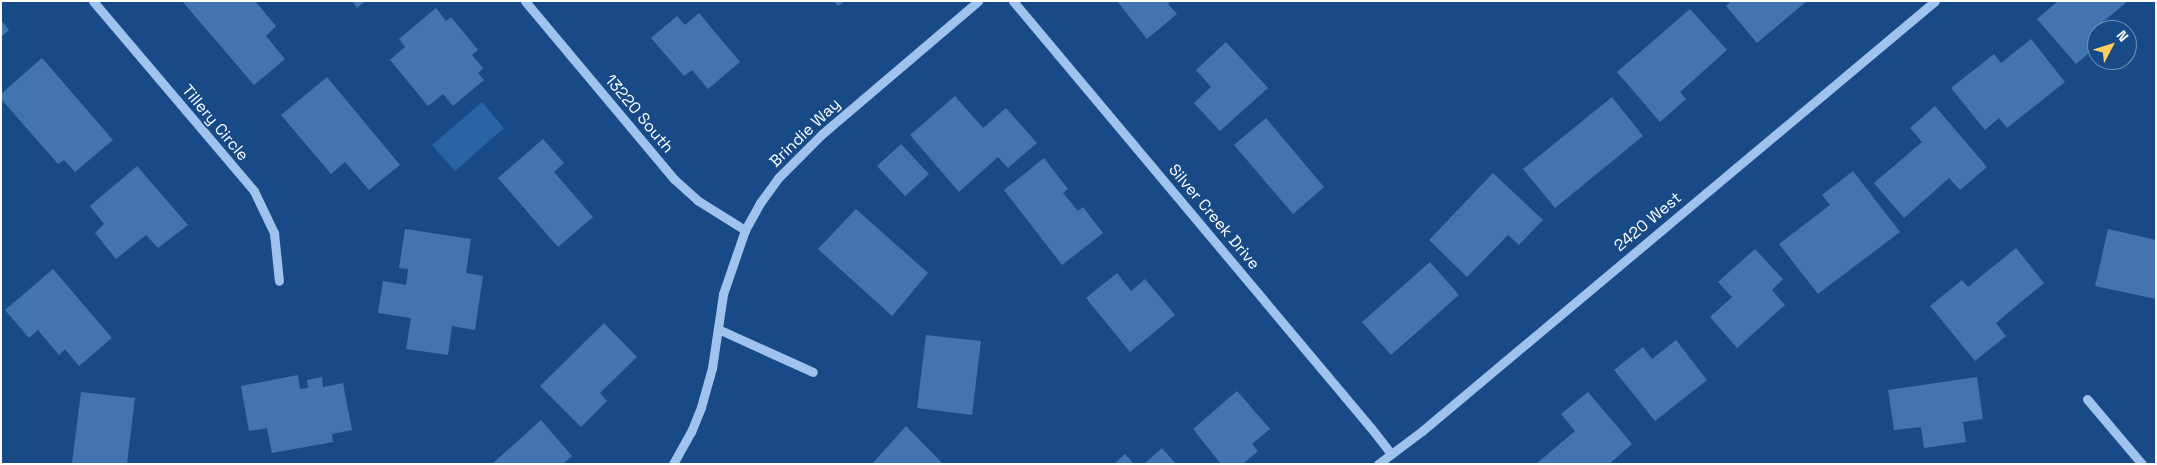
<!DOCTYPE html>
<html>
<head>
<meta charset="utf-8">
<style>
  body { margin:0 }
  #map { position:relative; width:2157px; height:465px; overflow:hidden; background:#184a87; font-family:"Space Grotesk",sans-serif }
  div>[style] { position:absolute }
  .green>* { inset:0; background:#2b64a5 }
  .building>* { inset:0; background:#4174b0 }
  .minor>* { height:9px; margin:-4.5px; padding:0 4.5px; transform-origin:4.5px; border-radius:4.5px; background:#9fc3ed }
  span { translate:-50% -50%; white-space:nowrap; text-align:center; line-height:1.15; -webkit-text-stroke:4px #184a87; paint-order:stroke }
  .street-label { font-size:16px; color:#fff }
  .frame { position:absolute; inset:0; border:2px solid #fff; pointer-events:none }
  .north { position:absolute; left:2087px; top:20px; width:50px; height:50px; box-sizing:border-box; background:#184a87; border:1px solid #7492b7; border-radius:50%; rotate:50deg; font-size:14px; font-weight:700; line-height:20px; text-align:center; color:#fff }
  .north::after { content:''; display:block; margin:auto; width:18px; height:22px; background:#ffce5b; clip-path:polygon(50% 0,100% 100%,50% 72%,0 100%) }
</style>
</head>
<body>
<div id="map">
  <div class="green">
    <i style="clip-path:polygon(482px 102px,504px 128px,455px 171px,432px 145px)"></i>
  </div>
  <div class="building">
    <i style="clip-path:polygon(182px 1px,255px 1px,276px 26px,266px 36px,285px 59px,254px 85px)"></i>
    <i style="clip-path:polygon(352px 1px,365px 1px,357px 8px)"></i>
    <i style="clip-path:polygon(834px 1px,845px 1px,838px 6px)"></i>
    <i style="clip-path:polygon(1117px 1px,1172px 1px,1168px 4px,1177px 14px,1147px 39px)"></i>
    <i style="clip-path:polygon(1731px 1px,1807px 1px,1757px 43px,1726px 6px)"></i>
    <i style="clip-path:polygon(2058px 1px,2128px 1px,2092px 31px,2097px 37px,2097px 46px,2076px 64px,2037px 19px)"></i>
    <i style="clip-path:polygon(436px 8px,446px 21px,451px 17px,478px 50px,472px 55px,483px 68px,478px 73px,484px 80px,453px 106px,443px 94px,428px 106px,390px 60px,405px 47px,399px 39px)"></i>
    <i style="clip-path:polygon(1690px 9px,1727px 50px,1680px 92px,1686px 99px,1660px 122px,1617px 72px)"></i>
    <i style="clip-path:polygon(699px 13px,740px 62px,708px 89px,692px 70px,684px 76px,651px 38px,677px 16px,685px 25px)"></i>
    <i style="clip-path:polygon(1px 20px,9px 30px,1px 37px)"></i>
    <i style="clip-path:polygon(2031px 39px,2065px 82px,2007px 128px,1999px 118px,1985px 130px,1951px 88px,1994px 54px,2001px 63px)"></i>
    <i style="clip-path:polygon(1226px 42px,1268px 88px,1220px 131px,1194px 103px,1211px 87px,1196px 70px)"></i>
    <i style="clip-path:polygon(42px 58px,113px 140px,75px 172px,64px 160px,58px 164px,1px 99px,1px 94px)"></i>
    <i style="clip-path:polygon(327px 77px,400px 165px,369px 190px,345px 162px,331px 174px,281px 115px)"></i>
    <i style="clip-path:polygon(955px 96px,983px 128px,1006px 108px,1037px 143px,1008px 168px,998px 157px,959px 192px,910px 135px)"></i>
    <i style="clip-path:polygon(1612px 97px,1643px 136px,1555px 208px,1523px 169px)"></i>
    <i style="clip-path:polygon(1935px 106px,1987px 167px,1960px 190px,1949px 178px,1904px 218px,1874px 183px,1922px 142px,1910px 128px)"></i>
    <i style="clip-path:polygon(1266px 118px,1324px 187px,1293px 214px,1234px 145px)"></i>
    <i style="clip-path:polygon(543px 139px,564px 163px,554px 172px,593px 217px,558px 247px,498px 178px)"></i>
    <i style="clip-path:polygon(901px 144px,929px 174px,905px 196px,877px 166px)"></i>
    <i style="clip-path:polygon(1044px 158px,1068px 189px,1063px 193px,1078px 211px,1083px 207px,1103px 233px,1062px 265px,1004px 190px)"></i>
    <i style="clip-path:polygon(137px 166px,188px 225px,158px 248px,146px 235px,116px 259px,95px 233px,104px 224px,90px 206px)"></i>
    <i style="clip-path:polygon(1853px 171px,1900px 232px,1818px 294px,1779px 244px,1830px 205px,1822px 195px)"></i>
    <i style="clip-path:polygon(1493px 173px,1543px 220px,1519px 245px,1508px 235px,1467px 277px,1429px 240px)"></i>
    <i style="clip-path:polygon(856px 209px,928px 273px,892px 316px,818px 249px)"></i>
    <i style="clip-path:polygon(405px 229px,471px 239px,466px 273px,483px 276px,475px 330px,452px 326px,448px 355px,406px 349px,411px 318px,378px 313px,383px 281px,406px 285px,408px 269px,399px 268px)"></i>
    <i style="clip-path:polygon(2108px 229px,2156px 240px,2156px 299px,2095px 286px)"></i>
    <i style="clip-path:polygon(2016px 248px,2044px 283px,1996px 323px,2006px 336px,1975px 361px,1930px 306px,1962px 280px,1968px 287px)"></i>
    <i style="clip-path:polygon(1755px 249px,1783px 279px,1772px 290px,1785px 305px,1737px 348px,1710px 317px,1732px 297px,1718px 282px)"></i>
    <i style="clip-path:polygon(1430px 262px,1459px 295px,1391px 355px,1362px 322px)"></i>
    <i style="clip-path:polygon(53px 269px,112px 338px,79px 366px,65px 349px,59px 355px,38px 330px,29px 338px,5px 310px)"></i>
    <i style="clip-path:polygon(1117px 273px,1131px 291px,1145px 279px,1175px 315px,1130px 352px,1086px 298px)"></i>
    <i style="clip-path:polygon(604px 323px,637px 357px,600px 393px,607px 401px,581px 427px,540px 386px)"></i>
    <i style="clip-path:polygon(926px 335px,981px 341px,972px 415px,917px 408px)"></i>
    <i style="clip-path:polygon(1676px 340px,1707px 380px,1655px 421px,1614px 370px,1643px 347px,1652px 359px)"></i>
    <i style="clip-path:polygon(298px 375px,300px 389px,308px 388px,307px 380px,322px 377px,323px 387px,343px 383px,352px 430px,332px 434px,333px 442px,272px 453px,267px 428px,249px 431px,241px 386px)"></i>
    <i style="clip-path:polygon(1977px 377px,1983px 419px,1963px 422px,1966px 442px,1924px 448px,1921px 427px,1894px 430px,1888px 390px)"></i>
    <i style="clip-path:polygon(1237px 391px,1270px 429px,1252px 444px,1258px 451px,1243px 464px,1221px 464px,1193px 429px)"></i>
    <i style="clip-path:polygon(81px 392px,135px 398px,127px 464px,72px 463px)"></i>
    <i style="clip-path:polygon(1588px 392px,1632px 444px,1609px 464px,1536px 464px,1575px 431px,1561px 414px)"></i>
    <i style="clip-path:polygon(541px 420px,572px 456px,563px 464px,492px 464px)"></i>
    <i style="clip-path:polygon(906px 426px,943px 464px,872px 464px)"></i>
    <i style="clip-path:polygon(1162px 448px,1176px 464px,1144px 464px)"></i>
    <i style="clip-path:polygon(1125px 454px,1134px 464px,1114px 464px)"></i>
  </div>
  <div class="minor">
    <i style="left:93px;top:1px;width:249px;rotate:49.7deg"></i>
    <i style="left:254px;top:191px;width:47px;rotate:64.5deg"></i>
    <i style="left:274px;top:233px;width:48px;rotate:84.1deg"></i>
    <i style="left:525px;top:1px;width:232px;rotate:50.1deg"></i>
    <i style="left:674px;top:179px;width:31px;rotate:42deg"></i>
    <i style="left:697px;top:200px;width:57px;rotate:32deg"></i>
    <i style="left:1013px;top:1px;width:557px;rotate:50.02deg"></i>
    <i style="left:1371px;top:428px;width:33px;rotate:52deg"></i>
    <i style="left:718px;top:329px;width:104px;rotate:24.4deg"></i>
    <i style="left:2087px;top:399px;width:85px;rotate:49.8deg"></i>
    <i style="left:673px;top:464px;width:37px;rotate:-61deg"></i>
    <i style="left:691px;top:432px;width:27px;rotate:-68deg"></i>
    <i style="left:701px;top:407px;width:41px;rotate:-74.2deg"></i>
    <i style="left:712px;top:368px;width:75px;rotate:-81.5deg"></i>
    <i style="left:723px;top:294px;width:68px;rotate:-71deg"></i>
    <i style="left:745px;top:230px;width:31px;rotate:-61deg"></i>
    <i style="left:760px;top:203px;width:31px;rotate:-54deg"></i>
    <i style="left:778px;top:178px;width:62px;rotate:-45deg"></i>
    <i style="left:822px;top:134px;width:205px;rotate:-40.4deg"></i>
    <i style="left:1378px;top:464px;width:55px;rotate:-36.9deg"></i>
    <i style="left:1422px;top:431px;width:669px;rotate:-39.97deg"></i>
  </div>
  <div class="street-label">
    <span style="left:639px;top:114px;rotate:50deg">13220 South</span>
    <span style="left:215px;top:123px;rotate:50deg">Tillery Circle</span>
    <span style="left:805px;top:133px;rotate:-44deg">Brindie Way</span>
    <span style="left:1214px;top:217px;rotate:50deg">Silver Creek Drive</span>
    <span style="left:1648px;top:222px;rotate:-40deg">2420 West</span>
  </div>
  <div class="frame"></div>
  <div class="north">N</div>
</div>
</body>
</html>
